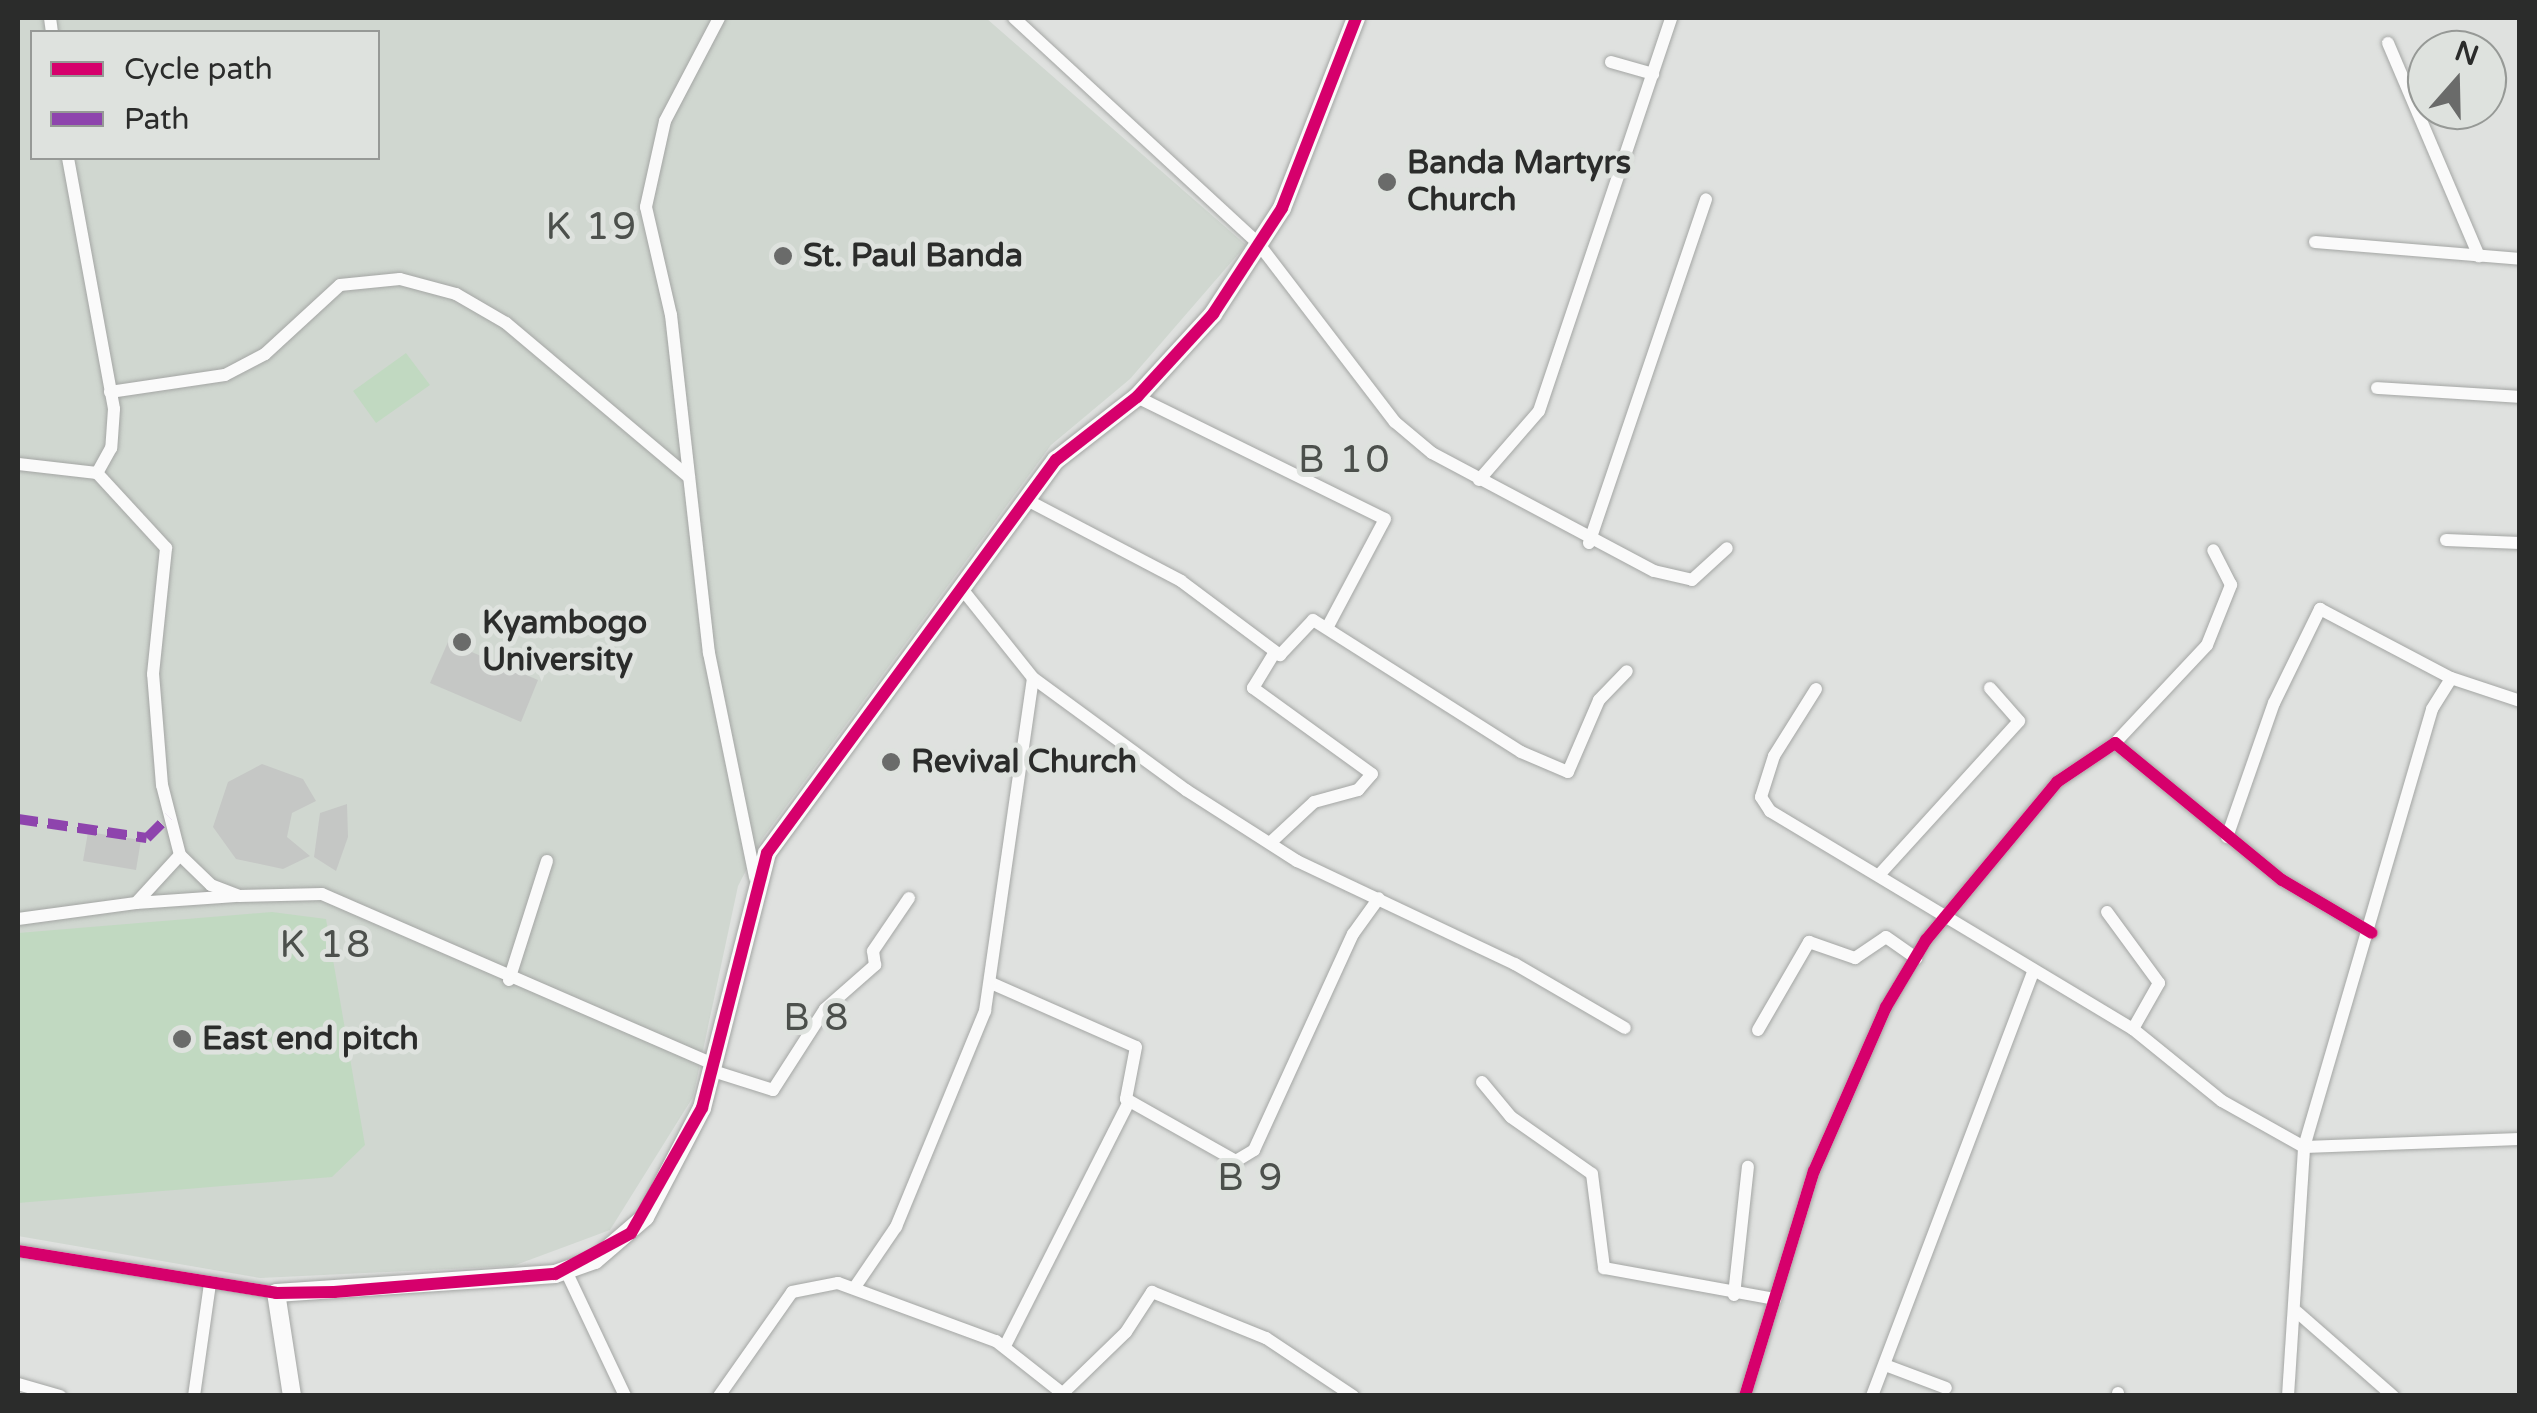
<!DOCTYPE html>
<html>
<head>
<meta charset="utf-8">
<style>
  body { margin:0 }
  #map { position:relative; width:2537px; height:1413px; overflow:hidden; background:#dfe1df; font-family:"Varela Round",sans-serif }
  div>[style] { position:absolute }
  .built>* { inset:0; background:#d0d7d0 }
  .green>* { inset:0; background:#c1d9c1 }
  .building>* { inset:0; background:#c5c7c5 }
  .roads { filter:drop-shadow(0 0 2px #a4a6a4) drop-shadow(0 0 2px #a4a6a4) }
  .street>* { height:12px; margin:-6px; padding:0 6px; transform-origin:6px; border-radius:6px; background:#fafafa }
  .secondary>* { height:18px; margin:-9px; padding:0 9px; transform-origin:9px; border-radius:9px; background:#fafafa }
  .quiet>* { height:10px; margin-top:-5px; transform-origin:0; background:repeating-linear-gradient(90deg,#8e44ad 0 20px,transparent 0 30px) }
  .cycleway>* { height:12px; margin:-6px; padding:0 6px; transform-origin:6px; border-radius:6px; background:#d6006c }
  .dots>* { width:28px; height:28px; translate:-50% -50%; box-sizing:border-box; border:5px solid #dee2de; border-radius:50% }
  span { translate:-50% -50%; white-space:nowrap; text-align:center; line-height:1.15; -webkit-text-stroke:10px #dee2de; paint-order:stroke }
  .poi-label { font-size:32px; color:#2b2c2b; font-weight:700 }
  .left { translate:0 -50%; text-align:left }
  .quarter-label { font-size:38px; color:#4c504c; letter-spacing:2.5px }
  .frame { position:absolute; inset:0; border:20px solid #2b2c2b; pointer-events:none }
  .legend { position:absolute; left:30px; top:30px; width:350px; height:130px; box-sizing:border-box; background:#dee2de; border:2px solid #969996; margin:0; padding:12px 18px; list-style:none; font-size:30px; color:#2b2c2b }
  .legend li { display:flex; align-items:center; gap:20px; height:50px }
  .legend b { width:50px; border:2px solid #969996 }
  .north { position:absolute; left:2407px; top:30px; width:100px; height:100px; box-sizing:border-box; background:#dee2de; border:2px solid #969996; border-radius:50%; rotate:20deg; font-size:28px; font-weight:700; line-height:40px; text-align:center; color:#2b2c2b }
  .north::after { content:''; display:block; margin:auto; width:35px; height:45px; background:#6a6b6a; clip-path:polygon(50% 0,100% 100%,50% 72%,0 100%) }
</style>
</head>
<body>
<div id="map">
  <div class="built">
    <i style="clip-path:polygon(evenodd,18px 18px,986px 18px,1246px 245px,1130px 379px,1051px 445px,762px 839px,738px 886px,693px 1097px,610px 1230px,513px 1266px,260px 1278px,18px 1236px,18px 18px,32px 32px,378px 32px,378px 158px,32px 158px,32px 32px)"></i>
  </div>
  <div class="green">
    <i style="clip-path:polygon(406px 353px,430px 385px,376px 423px,353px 391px)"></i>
    <i style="clip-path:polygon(272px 912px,326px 919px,365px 1145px,332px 1177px,18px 1203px,18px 933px)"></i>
  </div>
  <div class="building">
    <i style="clip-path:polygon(448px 642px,538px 680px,521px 722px,430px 683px)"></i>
    <i style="clip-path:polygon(262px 764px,303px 779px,316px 801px,292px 813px,287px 837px,310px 856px,283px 869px,236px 859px,213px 827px,228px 782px)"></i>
    <i style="clip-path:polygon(347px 804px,348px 837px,336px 871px,314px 857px,320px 813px)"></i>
    <i style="clip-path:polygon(88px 832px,141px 840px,136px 870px,83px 861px)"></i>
  </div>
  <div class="roads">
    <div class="street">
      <i style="left:50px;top:18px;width:14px;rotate:82deg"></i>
      <i style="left:719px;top:18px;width:116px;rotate:117.7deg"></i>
      <i style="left:665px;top:121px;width:88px;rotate:102.5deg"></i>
      <i style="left:646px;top:207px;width:111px;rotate:77deg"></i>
      <i style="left:671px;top:315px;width:340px;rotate:83.6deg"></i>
      <i style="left:709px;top:653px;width:229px;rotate:78.4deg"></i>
      <i style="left:1014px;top:18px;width:332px;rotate:42.7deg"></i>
      <i style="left:1258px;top:243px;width:225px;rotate:52.6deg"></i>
      <i style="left:1395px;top:422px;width:48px;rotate:40deg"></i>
      <i style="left:1432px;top:453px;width:251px;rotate:28deg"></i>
      <i style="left:1654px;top:571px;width:39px;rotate:13deg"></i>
      <i style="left:1692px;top:580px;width:47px;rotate:-42.4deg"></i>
      <i style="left:2388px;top:43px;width:232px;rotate:66.9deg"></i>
      <i style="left:1611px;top:62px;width:44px;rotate:15.9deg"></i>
      <i style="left:68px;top:158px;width:255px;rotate:79.6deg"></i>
      <i style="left:114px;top:409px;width:39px;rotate:94deg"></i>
      <i style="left:111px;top:448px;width:29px;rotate:119deg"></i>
      <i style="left:2315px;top:242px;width:206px;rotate:4.7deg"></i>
      <i style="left:2377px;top:388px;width:143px;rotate:3.6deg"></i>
      <i style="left:110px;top:392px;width:116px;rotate:-8.4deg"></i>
      <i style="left:225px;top:375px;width:45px;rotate:-27.7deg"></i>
      <i style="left:265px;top:354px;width:102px;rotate:-42.6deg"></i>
      <i style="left:340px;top:285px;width:60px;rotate:-5.7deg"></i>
      <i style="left:400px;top:279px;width:58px;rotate:15deg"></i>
      <i style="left:456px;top:294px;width:58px;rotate:30.1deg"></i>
      <i style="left:506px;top:323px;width:239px;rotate:40.1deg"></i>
      <i style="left:1137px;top:397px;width:276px;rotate:26.2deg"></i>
      <i style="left:1385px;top:519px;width:123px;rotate:118deg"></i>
      <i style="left:18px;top:464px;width:80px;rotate:6.5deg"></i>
      <i style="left:1479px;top:480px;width:91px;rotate:-49deg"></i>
      <i style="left:1539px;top:411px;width:415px;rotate:-71.4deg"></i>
      <i style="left:1027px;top:500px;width:174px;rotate:27.7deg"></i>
      <i style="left:1181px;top:581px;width:124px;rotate:36.8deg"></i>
      <i style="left:1280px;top:655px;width:48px;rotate:-46.7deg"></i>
      <i style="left:1313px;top:620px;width:246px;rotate:32.4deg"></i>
      <i style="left:1521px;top:752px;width:51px;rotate:23.1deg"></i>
      <i style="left:1568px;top:772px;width:78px;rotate:-66.7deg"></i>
      <i style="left:1599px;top:700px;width:40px;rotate:-46deg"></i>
      <i style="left:2446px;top:540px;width:74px;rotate:2.3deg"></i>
      <i style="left:1589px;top:543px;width:363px;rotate:-71.2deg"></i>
      <i style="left:962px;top:589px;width:114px;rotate:51.4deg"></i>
      <i style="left:1033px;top:678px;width:190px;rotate:36.2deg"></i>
      <i style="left:1186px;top:790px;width:132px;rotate:32.6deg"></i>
      <i style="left:1297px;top:861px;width:241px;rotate:25.3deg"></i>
      <i style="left:1515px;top:964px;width:127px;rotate:30.2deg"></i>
      <i style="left:1816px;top:689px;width:79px;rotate:122.1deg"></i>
      <i style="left:1774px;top:756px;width:43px;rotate:107.6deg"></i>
      <i style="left:1761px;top:797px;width:17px;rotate:57deg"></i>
      <i style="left:1770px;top:811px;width:423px;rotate:31deg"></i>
      <i style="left:2133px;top:1029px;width:114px;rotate:39deg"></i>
      <i style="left:2222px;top:1101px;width:94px;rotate:29.3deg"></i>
      <i style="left:2304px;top:1147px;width:216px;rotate:-2.1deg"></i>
      <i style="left:2115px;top:743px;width:134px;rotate:-46.8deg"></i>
      <i style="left:2207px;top:645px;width:65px;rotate:-68.2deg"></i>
      <i style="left:2231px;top:585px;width:39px;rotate:-117deg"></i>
      <i style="left:2227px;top:837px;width:142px;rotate:-70.7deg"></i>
      <i style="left:2274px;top:703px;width:105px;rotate:-63.9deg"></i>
      <i style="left:2320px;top:609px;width:148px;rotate:27.8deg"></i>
      <i style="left:1270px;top:843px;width:60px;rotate:-43deg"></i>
      <i style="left:1314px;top:802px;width:46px;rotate:-15.3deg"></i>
      <i style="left:1358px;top:790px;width:21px;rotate:-49deg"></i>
      <i style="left:1372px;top:774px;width:147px;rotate:-144.1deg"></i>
      <i style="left:1253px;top:688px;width:42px;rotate:-58.6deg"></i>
      <i style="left:180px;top:855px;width:43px;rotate:44.1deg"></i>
      <i style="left:211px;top:885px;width:30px;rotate:21deg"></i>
      <i style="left:239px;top:896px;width:83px;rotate:-1.4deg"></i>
      <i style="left:322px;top:894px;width:429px;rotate:23.5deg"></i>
      <i style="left:1879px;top:875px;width:208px;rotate:-47.7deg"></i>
      <i style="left:2019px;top:721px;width:44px;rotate:-131.3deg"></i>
      <i style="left:136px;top:903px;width:100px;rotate:-4deg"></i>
      <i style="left:2107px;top:912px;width:88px;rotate:53.8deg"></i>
      <i style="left:2159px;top:983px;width:53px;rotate:119.5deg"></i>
      <i style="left:18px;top:919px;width:119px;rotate:-7.7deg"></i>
      <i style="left:136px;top:903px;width:65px;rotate:-47.5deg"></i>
      <i style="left:180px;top:855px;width:72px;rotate:-104.4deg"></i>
      <i style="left:162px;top:785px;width:111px;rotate:-94.6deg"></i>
      <i style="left:153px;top:674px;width:127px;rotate:-84.1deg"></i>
      <i style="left:166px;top:548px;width:102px;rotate:-132.6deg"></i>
      <i style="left:509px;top:980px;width:125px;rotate:-72.3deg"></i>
      <i style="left:991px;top:983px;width:158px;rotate:23.8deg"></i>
      <i style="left:1136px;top:1047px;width:53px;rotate:100.9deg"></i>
      <i style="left:1126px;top:1099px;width:126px;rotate:29.4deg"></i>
      <i style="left:1236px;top:1161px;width:21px;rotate:-31deg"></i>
      <i style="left:1254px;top:1150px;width:238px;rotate:-65.4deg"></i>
      <i style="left:1353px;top:934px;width:44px;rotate:-54.2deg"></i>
      <i style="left:1758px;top:1030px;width:102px;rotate:-59.9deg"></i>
      <i style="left:1809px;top:942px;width:49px;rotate:19.2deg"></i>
      <i style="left:1855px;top:958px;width:37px;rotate:-34deg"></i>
      <i style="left:1886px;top:937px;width:37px;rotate:35deg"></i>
      <i style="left:713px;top:1071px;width:63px;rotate:17.6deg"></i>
      <i style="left:773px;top:1090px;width:96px;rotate:-57.3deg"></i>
      <i style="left:825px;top:1009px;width:67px;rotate:-41.3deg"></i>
      <i style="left:875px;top:965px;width:14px;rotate:-98deg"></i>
      <i style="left:873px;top:951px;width:64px;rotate:-55.8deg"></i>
      <i style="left:1482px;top:1082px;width:45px;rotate:50.4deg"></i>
      <i style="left:1511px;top:1117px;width:99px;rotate:35.1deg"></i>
      <i style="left:1592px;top:1174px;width:95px;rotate:82.7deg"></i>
      <i style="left:1604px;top:1268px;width:174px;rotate:10.3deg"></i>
      <i style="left:18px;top:1251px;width:261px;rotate:9.2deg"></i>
      <i style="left:566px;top:1271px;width:138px;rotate:64.7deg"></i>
      <i style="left:855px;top:1287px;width:73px;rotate:-55.7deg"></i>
      <i style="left:896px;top:1227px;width:234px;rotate:-67.6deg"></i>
      <i style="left:985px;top:1011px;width:336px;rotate:-81.8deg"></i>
      <i style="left:1734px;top:1295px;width:129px;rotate:-83.8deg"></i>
      <i style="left:2297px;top:1312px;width:128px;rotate:41.2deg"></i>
      <i style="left:1005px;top:1346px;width:274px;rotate:-63.1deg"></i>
      <i style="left:1885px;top:1365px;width:65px;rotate:20.7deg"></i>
      <i style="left:18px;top:1384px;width:44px;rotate:15.9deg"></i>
      <i style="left:194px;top:1396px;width:113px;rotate:-81.9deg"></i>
      <i style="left:719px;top:1396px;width:127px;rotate:-54.9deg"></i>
      <i style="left:792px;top:1292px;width:47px;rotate:-11.1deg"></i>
      <i style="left:838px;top:1283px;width:168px;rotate:20.2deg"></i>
      <i style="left:996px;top:1341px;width:84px;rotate:38.2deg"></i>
      <i style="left:1060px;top:1396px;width:92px;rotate:-44.1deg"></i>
      <i style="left:1126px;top:1332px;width:48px;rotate:-57deg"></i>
      <i style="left:1152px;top:1292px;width:123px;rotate:22deg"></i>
      <i style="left:1266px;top:1338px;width:105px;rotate:33.7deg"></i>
      <i style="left:1745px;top:1396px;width:235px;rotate:-73deg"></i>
      <i style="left:1814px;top:1171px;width:179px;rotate:-66.3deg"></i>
      <i style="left:1886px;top:1007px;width:78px;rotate:-59.2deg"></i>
      <i style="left:1926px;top:940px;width:205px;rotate:-50.3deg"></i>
      <i style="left:2057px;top:782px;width:70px;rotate:-33.9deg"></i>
      <i style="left:2115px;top:743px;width:216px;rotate:39.4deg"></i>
      <i style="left:2282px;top:880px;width:104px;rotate:30.5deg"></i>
      <i style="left:1872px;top:1396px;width:454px;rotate:-69.2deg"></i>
      <i style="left:2118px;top:1396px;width:3px;rotate:-90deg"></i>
      <i style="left:2288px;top:1396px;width:250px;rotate:-86.3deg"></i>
      <i style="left:2304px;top:1147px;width:456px;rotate:-73.7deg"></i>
      <i style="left:2432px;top:709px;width:36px;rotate:-58deg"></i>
      <i style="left:2451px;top:678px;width:73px;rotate:18.4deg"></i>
    </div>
    <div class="secondary">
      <i style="left:292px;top:1396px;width:104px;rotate:-98.8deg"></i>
      <i style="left:276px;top:1293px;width:280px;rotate:-3.9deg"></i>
      <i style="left:555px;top:1274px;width:42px;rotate:-19.3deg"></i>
      <i style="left:595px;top:1260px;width:66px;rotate:-40.7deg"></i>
      <i style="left:645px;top:1217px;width:123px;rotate:-62.4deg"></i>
      <i style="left:702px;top:1108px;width:263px;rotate:-75.7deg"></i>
      <i style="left:767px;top:853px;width:488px;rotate:-53.7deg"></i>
      <i style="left:1056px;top:460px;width:103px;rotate:-37.9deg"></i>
      <i style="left:1137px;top:397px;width:113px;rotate:-47.5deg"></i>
      <i style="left:1213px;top:314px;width:126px;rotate:-56.9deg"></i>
      <i style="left:1282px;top:208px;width:204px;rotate:-68.7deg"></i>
    </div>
  </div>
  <div class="quiet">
    <i style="left:18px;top:819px;width:130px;rotate:8.4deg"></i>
    <i style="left:147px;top:838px;width:30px;rotate:-45deg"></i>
  </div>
  <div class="cycleway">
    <i style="left:18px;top:1251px;width:261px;rotate:9.2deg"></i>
    <i style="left:276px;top:1293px;width:58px;rotate:-1deg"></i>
    <i style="left:334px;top:1292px;width:222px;rotate:-4.7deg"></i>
    <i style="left:555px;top:1274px;width:86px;rotate:-28.3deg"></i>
    <i style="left:631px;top:1233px;width:144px;rotate:-60.4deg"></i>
    <i style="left:702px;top:1108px;width:263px;rotate:-75.7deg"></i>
    <i style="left:767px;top:853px;width:488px;rotate:-53.7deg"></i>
    <i style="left:1056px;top:460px;width:103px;rotate:-37.9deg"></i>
    <i style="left:1137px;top:397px;width:113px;rotate:-47.5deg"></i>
    <i style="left:1213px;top:314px;width:126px;rotate:-56.9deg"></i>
    <i style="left:1282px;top:208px;width:204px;rotate:-68.7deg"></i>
    <i style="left:1745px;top:1396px;width:235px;rotate:-73deg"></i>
    <i style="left:1814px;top:1171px;width:179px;rotate:-66.3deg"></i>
    <i style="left:1886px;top:1007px;width:78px;rotate:-59.2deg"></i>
    <i style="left:1926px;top:940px;width:205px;rotate:-50.3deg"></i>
    <i style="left:2057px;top:782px;width:70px;rotate:-33.9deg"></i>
    <i style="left:2115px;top:743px;width:216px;rotate:39.4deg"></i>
    <i style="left:2282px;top:880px;width:104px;rotate:30.5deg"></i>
  </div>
  <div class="dots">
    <i style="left:1387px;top:182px;background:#6a6b6a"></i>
    <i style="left:783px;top:256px;background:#6a6b6a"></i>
    <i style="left:462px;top:642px;background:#6a6b6a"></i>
    <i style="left:891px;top:762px;background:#6a6b6a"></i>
    <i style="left:182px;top:1039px;background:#6a6b6a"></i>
  </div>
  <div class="poi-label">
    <span class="left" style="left:1407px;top:182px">Banda Martyrs<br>Church</span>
    <span class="left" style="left:803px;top:256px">St. Paul Banda</span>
    <span class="left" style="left:482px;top:642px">Kyambogo<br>University</span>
    <span class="left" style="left:911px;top:762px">Revival Church</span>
    <span class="left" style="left:202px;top:1039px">East end pitch</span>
  </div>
  <div class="quarter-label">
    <span style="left:592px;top:228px">K 19</span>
    <span style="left:1345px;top:461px">B 10</span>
    <span style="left:326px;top:946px">K 18</span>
    <span style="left:817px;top:1019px">B 8</span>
    <span style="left:1251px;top:1179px">B 9</span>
  </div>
  <div class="frame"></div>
  <ul class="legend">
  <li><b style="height:12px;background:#d6006c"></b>Cycle path</li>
  <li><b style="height:12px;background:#8e44ad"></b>Path</li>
  </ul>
  <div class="north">N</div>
</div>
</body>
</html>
